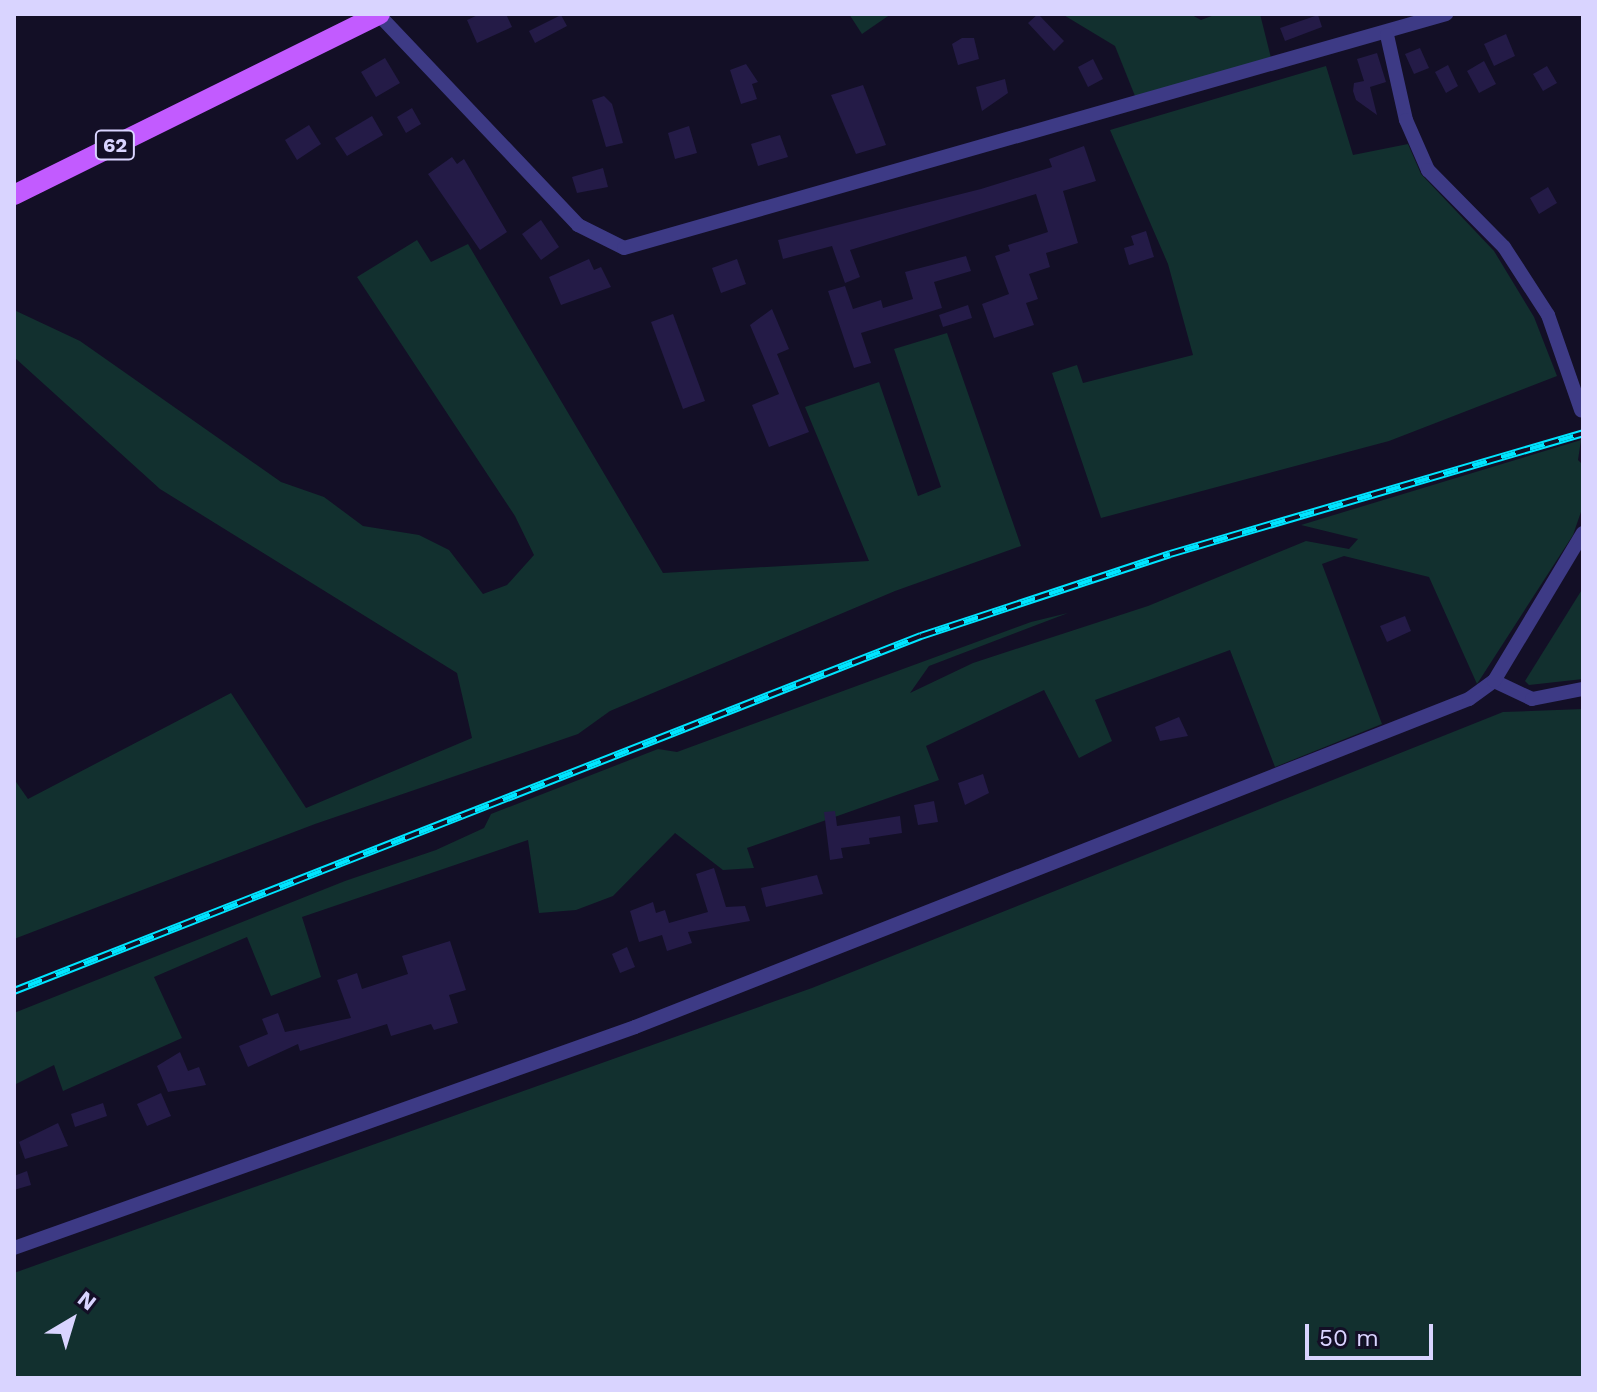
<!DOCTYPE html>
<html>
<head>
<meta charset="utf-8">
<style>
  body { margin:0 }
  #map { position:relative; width:1597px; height:1392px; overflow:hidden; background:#130f26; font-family:"Work Sans",sans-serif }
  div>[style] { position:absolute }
  .green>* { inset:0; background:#12302f }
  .building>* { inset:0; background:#241b47 }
  .minor>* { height:14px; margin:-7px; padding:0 7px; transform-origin:7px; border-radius:7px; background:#3d3a85 }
  .primary>* { height:20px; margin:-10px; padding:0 10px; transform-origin:10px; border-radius:10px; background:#c25bff }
  .rail>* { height:8px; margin-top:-4px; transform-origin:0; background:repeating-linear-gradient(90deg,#130f26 0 15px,#00e5ff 0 30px); box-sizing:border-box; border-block:2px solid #00e5ff }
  span { translate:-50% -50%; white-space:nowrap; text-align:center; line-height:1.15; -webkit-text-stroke:6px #130f26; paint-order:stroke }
  .shield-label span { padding:2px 6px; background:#130f26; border:2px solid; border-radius:6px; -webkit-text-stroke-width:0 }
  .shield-label { font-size:20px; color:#d9d4ff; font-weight:700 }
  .frame { position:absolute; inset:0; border:16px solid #d9d4ff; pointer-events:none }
  .north { position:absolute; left:32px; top:1280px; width:80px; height:80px; -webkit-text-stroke:6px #130f26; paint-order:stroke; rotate:38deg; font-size:22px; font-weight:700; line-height:32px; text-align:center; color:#d9d4ff }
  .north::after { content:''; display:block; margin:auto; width:28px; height:36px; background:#d9d4ff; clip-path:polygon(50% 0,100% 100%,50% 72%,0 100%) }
  .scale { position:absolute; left:1305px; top:1324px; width:128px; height:36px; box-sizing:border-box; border:4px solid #d9d4ff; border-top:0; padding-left:10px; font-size:24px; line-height:28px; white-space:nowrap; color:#d9d4ff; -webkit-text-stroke:6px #130f26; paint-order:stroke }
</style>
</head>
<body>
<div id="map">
  <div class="green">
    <i style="clip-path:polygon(849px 14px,891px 14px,862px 34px)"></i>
    <i style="clip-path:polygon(1062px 14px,1190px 14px,1201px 20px,1217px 14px,1260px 14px,1271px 58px,1135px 96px,1115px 46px)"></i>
    <i style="clip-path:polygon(1326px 66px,1353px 155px,1408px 144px,1421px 174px,1494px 251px,1534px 317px,1557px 376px,1389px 441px,1101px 518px,1052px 373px,1077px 365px,1083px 383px,1193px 355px,1168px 264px,1110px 130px)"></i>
    <i style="clip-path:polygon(417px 240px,431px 262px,468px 244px,663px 573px,869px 561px,805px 407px,879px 382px,918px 496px,941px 487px,894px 349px,947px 333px,1021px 546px,895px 591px,610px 711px,578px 734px,315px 824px,14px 939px,14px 779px,28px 799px,231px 693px,306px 808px,472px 738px,457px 673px,160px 489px,14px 357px,14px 310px,80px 341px,281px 482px,324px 497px,363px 526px,419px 535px,449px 550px,483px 594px,507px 585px,534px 555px,515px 516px,357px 277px)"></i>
    <i style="clip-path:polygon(1581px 440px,1578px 460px,1583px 465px,1583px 506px,1573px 535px,1477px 684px,1429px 577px,1344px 556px,1322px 564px,1382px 724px,1275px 767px,1230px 650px,1095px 700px,1112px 741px,1079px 758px,1044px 690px,926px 746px,939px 780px,747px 848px,754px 868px,723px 870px,675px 833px,613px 896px,576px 910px,539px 913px,528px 840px,302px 917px,321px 977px,271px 996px,247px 937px,154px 977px,182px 1038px,63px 1091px,54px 1065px,14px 1085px,14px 1013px,345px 881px,436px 850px,484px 828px,491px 814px,658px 749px,677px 752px,1031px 622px,1068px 613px,929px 666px,910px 693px,973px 663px,1148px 606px,1306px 541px,1349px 549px,1358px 539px,1301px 525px)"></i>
    <i style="clip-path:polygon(1583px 588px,1583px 679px,1529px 685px,1525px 681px)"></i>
    <i style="clip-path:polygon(1583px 709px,1583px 1378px,14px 1378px,14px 1273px,812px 988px,1503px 712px)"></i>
  </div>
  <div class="building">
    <i style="clip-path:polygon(480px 14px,506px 14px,512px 27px,477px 43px,467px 20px)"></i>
    <i style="clip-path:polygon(1038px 14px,1064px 41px,1054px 51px,1028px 23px)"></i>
    <i style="clip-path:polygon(561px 15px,567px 26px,535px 43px,529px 31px)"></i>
    <i style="clip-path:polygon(1318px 15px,1322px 27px,1285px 41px,1280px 28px)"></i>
    <i style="clip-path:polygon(1506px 34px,1515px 56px,1494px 66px,1484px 44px)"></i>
    <i style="clip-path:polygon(962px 38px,974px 38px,979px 59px,958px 65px,952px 44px)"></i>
    <i style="clip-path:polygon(1420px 48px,1429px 68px,1414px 74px,1405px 54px)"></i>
    <i style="clip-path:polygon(1377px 53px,1386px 82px,1370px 87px,1377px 115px,1356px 100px,1353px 91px,1354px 83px,1364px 81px,1357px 59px)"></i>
    <i style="clip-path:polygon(385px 58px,400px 83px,376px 97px,361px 72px)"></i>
    <i style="clip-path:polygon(1093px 59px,1103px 79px,1088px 87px,1078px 67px)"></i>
    <i style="clip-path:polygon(1484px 61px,1496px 84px,1479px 93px,1467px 71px)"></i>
    <i style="clip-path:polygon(746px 64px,758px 82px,752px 84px,757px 99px,741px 104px,730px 70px)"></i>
    <i style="clip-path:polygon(1448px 65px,1458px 86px,1446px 93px,1435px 72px)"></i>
    <i style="clip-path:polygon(1547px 66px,1557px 83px,1543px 91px,1533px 74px)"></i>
    <i style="clip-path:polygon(1005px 79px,1008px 93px,982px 111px,976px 87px)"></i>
    <i style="clip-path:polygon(863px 85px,886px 145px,856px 154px,831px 95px)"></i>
    <i style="clip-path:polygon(604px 96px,612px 104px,623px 143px,606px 147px,592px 100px)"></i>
    <i style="clip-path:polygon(412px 108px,421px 124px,406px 133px,397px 117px)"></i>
    <i style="clip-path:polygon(372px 116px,383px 135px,347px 156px,335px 138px)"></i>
    <i style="clip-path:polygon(309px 125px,321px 144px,297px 160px,285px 140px)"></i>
    <i style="clip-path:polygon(689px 126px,697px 153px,675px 159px,668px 133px)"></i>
    <i style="clip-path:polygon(780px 135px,788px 157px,758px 166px,751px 144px)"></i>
    <i style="clip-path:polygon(1084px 146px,1096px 181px,1063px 191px,1078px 243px,1046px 253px,1050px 267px,1029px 274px,1038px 299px,1026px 303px,1034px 325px,994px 338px,982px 304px,1009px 294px,995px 256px,1010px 251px,1008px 245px,1048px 232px,1036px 194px,850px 250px,860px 277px,845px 283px,832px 246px,783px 259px,778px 240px,981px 189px,1052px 167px,1049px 159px)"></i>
    <i style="clip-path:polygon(452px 157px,457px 164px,464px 159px,507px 232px,480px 250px,428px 174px)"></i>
    <i style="clip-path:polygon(603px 168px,608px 187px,577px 193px,572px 177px)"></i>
    <i style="clip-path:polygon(1548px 187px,1557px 203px,1539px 214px,1530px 198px)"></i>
    <i style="clip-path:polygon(541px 220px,559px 247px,541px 260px,522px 234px)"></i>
    <i style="clip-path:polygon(1146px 231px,1154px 257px,1129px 265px,1124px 248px,1134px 245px,1131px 236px)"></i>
    <i style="clip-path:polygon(966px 256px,971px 271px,934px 282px,942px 308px,861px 333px,871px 363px,854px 368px,828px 291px,845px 286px,853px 309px,881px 300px,883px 308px,913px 299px,905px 272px)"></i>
    <i style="clip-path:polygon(589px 259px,594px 270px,601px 267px,611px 287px,561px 305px,549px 277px)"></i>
    <i style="clip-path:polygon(737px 259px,746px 284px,721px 293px,712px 268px)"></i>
    <i style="clip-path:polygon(968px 305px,972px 318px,943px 327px,939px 315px)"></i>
    <i style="clip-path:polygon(772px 309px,789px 349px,777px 354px,809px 432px,769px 447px,752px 405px,779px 394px,750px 325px)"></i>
    <i style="clip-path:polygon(673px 314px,705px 401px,683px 409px,651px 322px)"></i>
    <i style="clip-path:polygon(1405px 616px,1411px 631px,1387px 642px,1380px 626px)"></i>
    <i style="clip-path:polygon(1179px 717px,1188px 736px,1160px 741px,1155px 727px)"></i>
    <i style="clip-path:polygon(983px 774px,989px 793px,965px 805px,958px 783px)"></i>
    <i style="clip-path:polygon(934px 801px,938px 822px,918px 825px,914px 805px)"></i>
    <i style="clip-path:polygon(835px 811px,837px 826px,900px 816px,902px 833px,869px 838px,870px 844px,841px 848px,843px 858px,830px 860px,824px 812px)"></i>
    <i style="clip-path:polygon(714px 868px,726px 907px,745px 906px,750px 921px,688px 932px,692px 943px,667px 951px,662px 935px,639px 942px,630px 911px,653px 902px,656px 913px,665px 910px,669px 923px,708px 912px,696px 874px)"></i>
    <i style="clip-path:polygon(817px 875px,823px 894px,766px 907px,761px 888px)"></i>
    <i style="clip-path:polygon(450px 941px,466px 990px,449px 995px,458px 1023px,434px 1030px,431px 1024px,391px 1036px,387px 1024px,300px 1051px,298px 1044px,248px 1067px,239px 1046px,268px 1034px,262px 1019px,278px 1013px,285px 1032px,351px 1018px,337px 980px,357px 973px,362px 989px,408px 974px,402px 956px)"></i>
    <i style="clip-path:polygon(627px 947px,635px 967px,620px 973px,612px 954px)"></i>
    <i style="clip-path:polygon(180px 1052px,188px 1071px,199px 1067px,206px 1085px,168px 1092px,157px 1066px)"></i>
    <i style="clip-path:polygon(161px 1093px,171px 1116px,147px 1126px,137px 1104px)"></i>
    <i style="clip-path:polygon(103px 1103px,107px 1116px,75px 1127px,71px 1114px)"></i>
    <i style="clip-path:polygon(58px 1123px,68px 1146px,25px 1159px,19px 1142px)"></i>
    <i style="clip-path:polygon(27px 1171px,31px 1185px,14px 1190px,14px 1176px)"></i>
  </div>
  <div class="minor">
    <i style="left:378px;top:14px;width:291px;rotate:46.5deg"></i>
    <i style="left:578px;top:225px;width:51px;rotate:26.6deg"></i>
    <i style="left:624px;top:248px;width:855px;rotate:-15.89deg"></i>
    <i style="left:1387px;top:35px;width:87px;rotate:77.4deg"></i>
    <i style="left:1406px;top:120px;width:55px;rotate:66.3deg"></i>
    <i style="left:1428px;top:170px;width:108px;rotate:45.4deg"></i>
    <i style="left:1504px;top:247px;width:81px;rotate:57.1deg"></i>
    <i style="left:1548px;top:315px;width:101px;rotate:70.8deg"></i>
    <i style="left:1494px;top:681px;width:42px;rotate:25.3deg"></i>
    <i style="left:1532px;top:699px;width:52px;rotate:-11.1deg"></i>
    <i style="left:14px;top:1248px;width:659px;rotate:-19.59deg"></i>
    <i style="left:635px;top:1027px;width:896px;rotate:-21.47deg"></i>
    <i style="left:1469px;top:699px;width:31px;rotate:-36deg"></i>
    <i style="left:1494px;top:681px;width:173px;rotate:-59deg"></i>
  </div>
  <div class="primary">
    <i style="left:14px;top:195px;width:408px;rotate:-26.3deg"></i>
  </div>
  <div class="rail">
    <i style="left:14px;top:991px;width:974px;rotate:-21.38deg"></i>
    <i style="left:921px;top:636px;width:262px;rotate:-18.2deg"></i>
    <i style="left:1170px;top:554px;width:430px;rotate:-16.3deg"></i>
  </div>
  <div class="shield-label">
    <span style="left:115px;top:145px">62</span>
  </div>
  <div class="frame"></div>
  <div class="north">N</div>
  <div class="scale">50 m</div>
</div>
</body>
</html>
